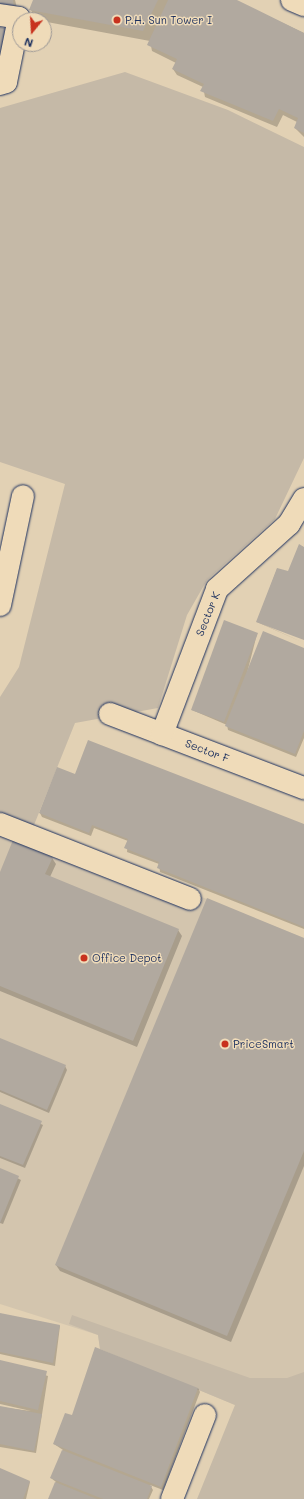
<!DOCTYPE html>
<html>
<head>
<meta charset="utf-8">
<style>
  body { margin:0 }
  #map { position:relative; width:304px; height:1499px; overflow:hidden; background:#e2d1b4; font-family:Mali,sans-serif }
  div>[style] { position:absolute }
  .built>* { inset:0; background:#d3c5ae }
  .green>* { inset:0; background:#c5b9a7 }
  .shadow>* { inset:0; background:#0003 }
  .building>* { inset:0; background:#b1a99f }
  .roads { filter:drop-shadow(0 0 1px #1b2f5e) drop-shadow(0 0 1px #1b2f5e) }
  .minor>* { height:22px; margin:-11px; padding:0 11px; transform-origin:11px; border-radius:11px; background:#efdbb9 }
  .dots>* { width:11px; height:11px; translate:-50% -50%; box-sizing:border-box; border:2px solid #efdbb9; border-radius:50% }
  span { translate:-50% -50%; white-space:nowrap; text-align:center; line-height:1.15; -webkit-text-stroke:3px #efdbb9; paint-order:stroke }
  .poi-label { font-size:11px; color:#1b2f5e }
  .left { translate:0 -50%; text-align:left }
  .street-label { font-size:11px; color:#1b2f5e }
  .north { position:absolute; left:12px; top:12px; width:40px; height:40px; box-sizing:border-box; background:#efdbb9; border:1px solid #9a9695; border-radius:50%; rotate:198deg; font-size:11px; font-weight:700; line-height:16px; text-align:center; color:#1b2f5e }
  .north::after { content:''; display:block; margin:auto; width:14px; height:18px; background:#c8321e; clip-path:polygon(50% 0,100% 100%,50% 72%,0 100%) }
</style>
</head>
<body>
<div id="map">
  <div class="built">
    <i style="clip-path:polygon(0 816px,304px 938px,304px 1390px,235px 1405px,100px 1349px,98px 1335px,0 1304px)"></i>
  </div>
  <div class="green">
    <i style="clip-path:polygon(125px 72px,228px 110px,304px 147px,304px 458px,275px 519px,207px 580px,187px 615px,158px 708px,75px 723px,32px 830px,0 816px,0 697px,19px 667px,65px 484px,0 462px,0 108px)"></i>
    <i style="clip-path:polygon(72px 1315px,250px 1378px,287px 1378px,304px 1372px,304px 1499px,197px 1499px,235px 1405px,100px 1349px,98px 1335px,69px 1324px)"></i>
  </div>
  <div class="shadow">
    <i style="clip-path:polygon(0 0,15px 0,19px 16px,0 12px)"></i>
    <i style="clip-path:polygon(34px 0,234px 0,304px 33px,304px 137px,295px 128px,297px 122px,283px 115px,277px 127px,205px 97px,203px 87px,177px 75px,173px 69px,176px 63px,152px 51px,150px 41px,36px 20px,31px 10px)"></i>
    <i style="clip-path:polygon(304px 548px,304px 639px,258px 622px,304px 643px,257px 622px,277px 569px,289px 573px)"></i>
    <i style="clip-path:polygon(257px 634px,246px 677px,304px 649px,304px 738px,296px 757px,228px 730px,227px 725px,192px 710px)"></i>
    <i style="clip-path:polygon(76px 775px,304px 825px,304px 929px,160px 872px,159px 864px,127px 852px,128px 841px,94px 828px,91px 836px,42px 817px,40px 813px)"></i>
    <i style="clip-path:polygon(52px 858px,56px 864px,50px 877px,178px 930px,182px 936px,137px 1047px,0 991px,0 874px)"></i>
    <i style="clip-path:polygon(304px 939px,304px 1166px,231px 1342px,60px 1271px,56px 1265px)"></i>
    <i style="clip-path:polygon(0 1039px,65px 1066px,67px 1070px,49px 1113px,0 1092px)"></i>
    <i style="clip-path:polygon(0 1105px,43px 1125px,25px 1168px,0 1158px)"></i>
    <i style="clip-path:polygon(0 1169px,21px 1180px,3px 1224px,0 1223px)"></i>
    <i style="clip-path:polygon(0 1314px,60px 1326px,55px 1366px,0 1354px)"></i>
    <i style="clip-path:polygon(0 1361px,48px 1376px,36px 1453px,0 1447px,0 1407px,31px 1411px,0 1404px)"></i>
    <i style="clip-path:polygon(198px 1388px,200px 1392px,163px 1490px,150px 1485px,153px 1490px,149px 1499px,49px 1499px,56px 1482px,51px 1478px,63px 1450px,54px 1444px,72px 1417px)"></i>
    <i style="clip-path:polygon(0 1469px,30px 1482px,26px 1499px,0 1499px)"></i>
  </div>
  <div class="building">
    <i style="clip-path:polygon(0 0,13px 0,14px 7px,0 4px)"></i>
    <i style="clip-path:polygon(33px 0,158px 0,143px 31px,29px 10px)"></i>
    <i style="clip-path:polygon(168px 0,237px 0,304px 33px,304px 133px,294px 128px,298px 118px,279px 109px,273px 121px,200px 91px,204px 84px,172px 69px,177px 59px,147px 45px)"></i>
    <i style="clip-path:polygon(0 27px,7px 29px,1px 56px,0 56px)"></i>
    <i style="clip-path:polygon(299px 544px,304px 547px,304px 640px,256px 622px,277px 568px,288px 571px)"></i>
    <i style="clip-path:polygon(224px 620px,258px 633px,224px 722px,191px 710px)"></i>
    <i style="clip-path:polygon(263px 631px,304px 648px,304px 731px,295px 754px,225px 726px)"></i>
    <i style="clip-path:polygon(88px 740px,304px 824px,304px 927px,157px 868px,159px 862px,124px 848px,128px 839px,92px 825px,89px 833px,39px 813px,57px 767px,75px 774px)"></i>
    <i style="clip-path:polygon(13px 840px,53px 857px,45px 874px,179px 929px,133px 1041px,0 986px,0 872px)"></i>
    <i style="clip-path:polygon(207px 898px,304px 938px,304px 1151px,227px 1336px,55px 1265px)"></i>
    <i style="clip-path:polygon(0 1038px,66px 1065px,47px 1110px,0 1090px)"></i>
    <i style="clip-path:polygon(0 1104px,42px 1121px,23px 1165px,0 1156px)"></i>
    <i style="clip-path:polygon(0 1168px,19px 1176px,0 1223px)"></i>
    <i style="clip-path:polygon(0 1313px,60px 1325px,53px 1363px,0 1352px)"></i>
    <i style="clip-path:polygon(95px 1347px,198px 1388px,161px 1487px,53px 1444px,65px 1413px,72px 1415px)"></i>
    <i style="clip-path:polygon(0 1360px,47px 1371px,38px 1410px,0 1401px)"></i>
    <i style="clip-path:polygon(0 1406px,42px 1414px,34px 1451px,0 1444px)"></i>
    <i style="clip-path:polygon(62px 1450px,152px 1486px,147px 1499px,103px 1499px,50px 1478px)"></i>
    <i style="clip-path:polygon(0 1468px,30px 1481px,23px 1499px,0 1499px)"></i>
    <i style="clip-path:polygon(55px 1482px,97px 1499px,48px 1499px)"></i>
  </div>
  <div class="roads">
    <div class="minor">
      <i style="left:292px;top:0;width:13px;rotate:23deg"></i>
      <i style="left:0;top:15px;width:19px;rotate:9deg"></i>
      <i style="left:19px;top:18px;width:65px;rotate:101.5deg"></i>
      <i style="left:6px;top:82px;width:6px;rotate:162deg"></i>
      <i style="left:0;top:605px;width:111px;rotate:-78.1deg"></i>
      <i style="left:110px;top:714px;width:208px;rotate:20.9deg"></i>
      <i style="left:162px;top:734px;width:155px;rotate:-69.2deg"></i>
      <i style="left:217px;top:589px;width:97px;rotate:-42.1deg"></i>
      <i style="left:289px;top:524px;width:29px;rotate:-59deg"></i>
      <i style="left:0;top:824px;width:204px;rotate:21.5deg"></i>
      <i style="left:172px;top:1499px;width:90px;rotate:-68.6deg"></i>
    </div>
  </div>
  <div class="dots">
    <i style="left:117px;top:20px;background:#c8321e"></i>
    <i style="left:84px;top:958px;background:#c8321e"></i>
    <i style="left:225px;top:1044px;background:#c8321e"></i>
  </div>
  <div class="poi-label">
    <span class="left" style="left:125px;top:20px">P.H. Sun Tower I</span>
    <span class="left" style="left:92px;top:958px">Office Depot</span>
    <span class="left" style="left:233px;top:1044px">PriceSmart</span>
  </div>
  <div class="street-label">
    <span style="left:208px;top:614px;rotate:-68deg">Sector K</span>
    <span style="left:207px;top:751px;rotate:21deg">Sector F</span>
  </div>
  <div class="north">N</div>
</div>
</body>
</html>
